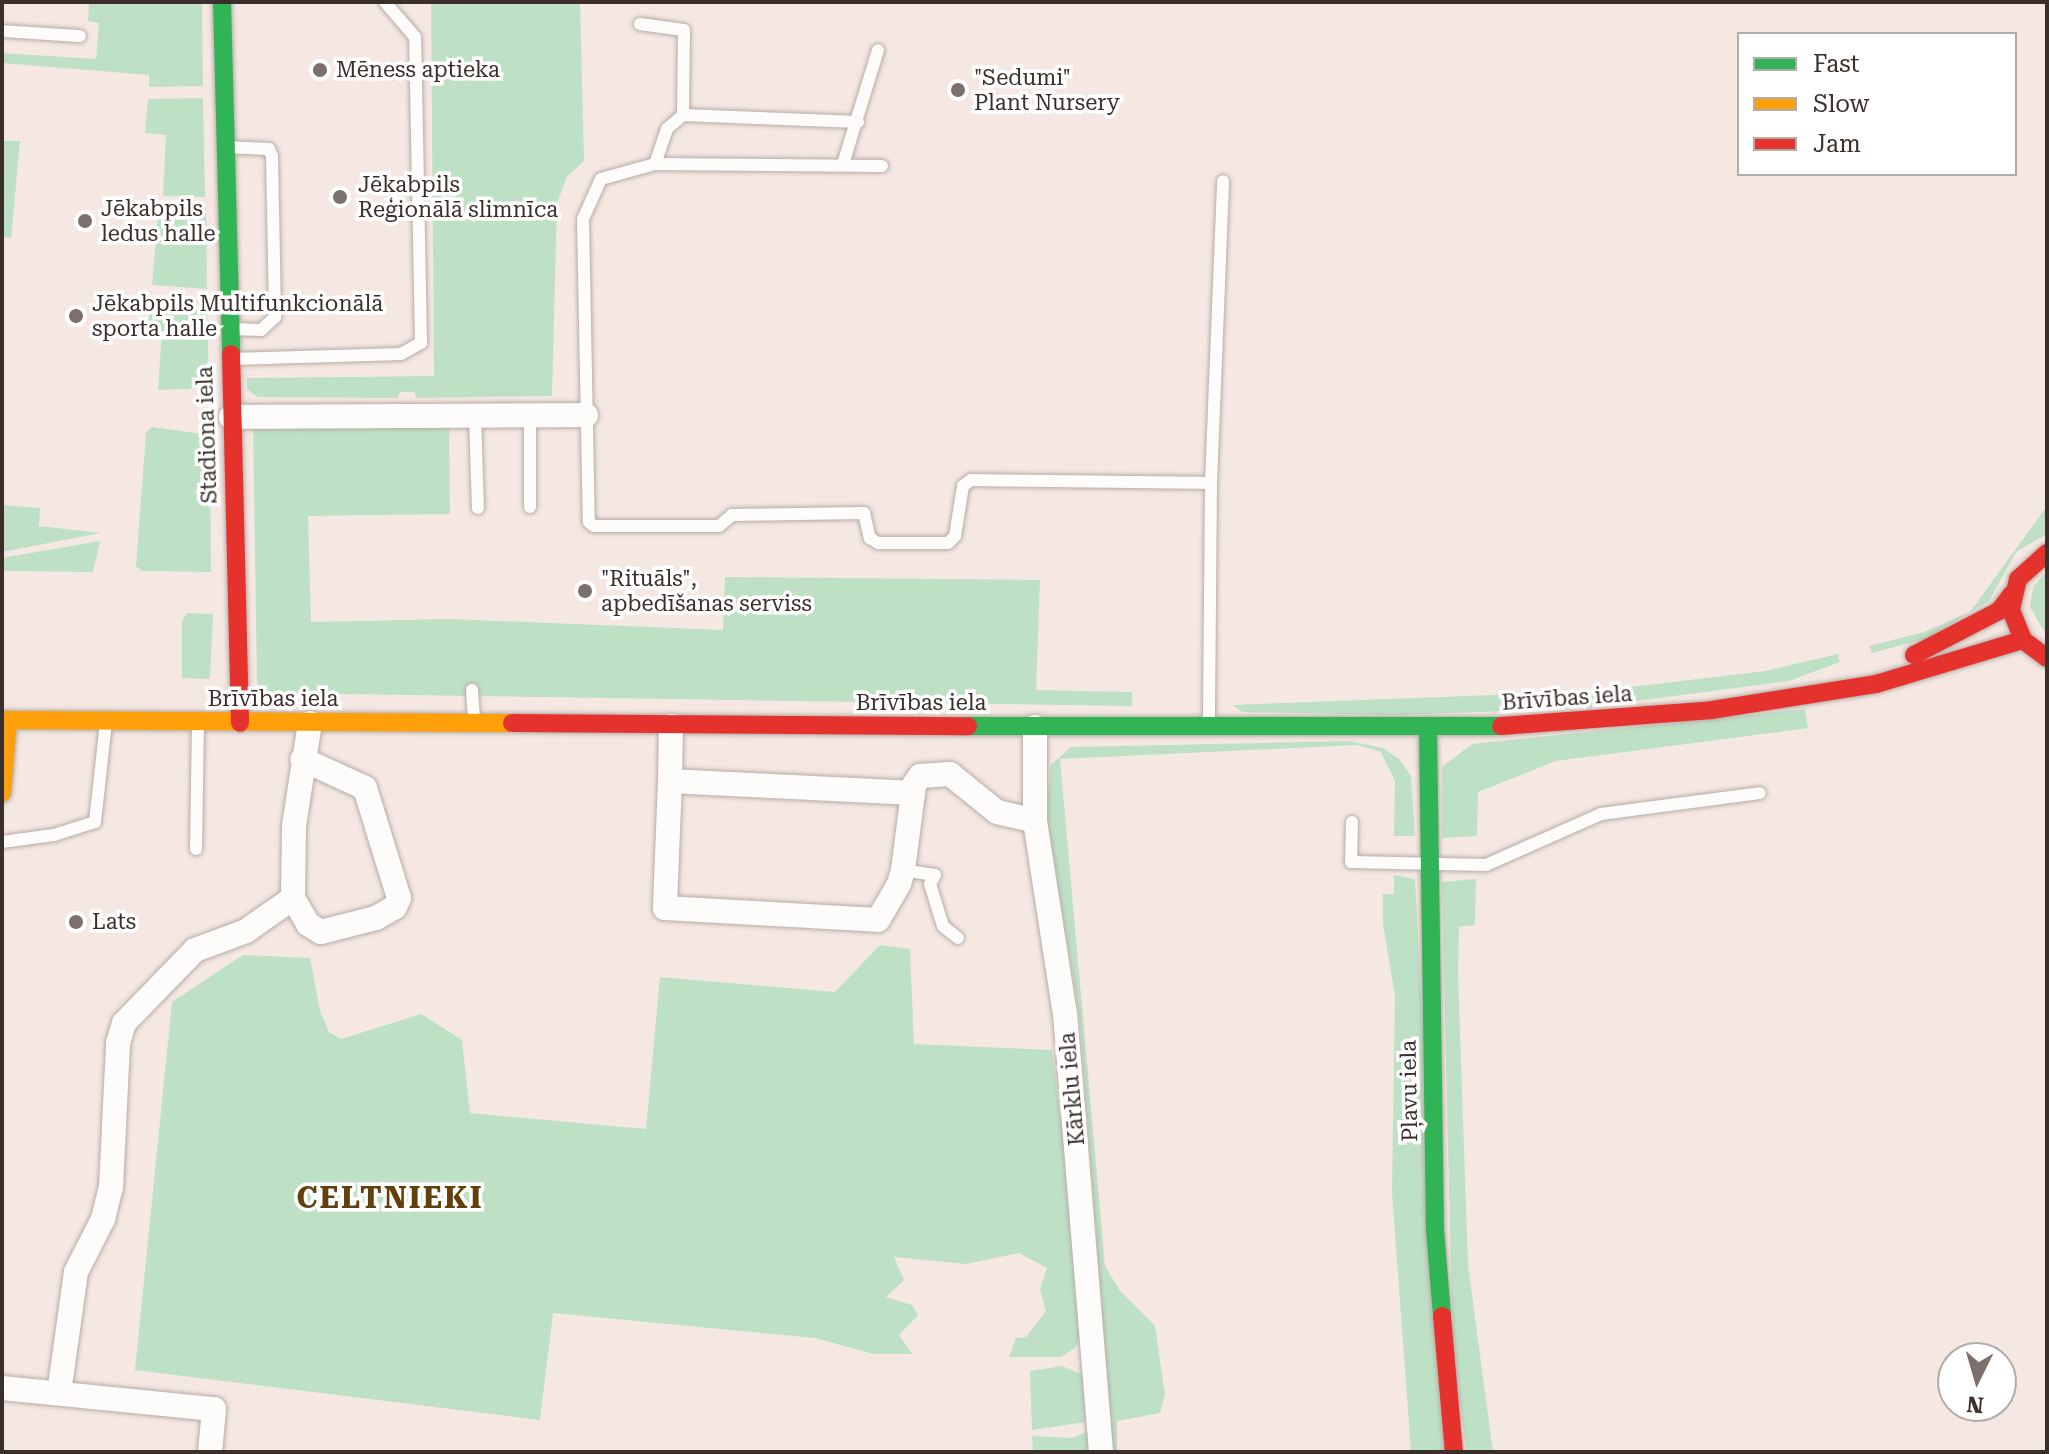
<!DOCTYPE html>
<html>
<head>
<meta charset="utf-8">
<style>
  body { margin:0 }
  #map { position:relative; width:2049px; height:1454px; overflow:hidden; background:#f5e8e3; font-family:"Roboto Serif",serif }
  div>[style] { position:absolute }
  .green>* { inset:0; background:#bee1c6 }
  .roads { filter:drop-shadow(0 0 2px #b6aca7) drop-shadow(0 0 2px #b6aca7) }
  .lane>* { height:12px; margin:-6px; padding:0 6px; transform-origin:6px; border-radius:6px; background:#fefcfb }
  .street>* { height:24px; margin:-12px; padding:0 12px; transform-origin:12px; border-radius:12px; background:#fefcfb }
  .fast>* { height:18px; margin:-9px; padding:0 9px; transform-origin:9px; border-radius:9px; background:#30b455 }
  .slow>* { height:18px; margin:-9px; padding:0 9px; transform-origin:9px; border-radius:9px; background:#ff9f0a }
  .jam>* { height:18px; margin:-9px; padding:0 9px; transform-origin:9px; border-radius:9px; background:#e5322d }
  .dots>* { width:22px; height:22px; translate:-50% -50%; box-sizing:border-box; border:4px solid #fff; border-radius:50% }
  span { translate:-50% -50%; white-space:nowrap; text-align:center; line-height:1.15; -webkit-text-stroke:7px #fff; paint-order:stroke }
  .poi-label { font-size:22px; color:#3a2f2b }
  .left { translate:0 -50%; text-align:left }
  .street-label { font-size:22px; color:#3a2f2b }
  .district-label { font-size:30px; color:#62400b; font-weight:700; letter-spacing:2px }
  .frame { position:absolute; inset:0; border:4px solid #3a2f2b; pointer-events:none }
  .legend { position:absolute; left:1737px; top:32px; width:280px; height:144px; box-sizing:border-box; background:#fff; border:2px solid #b0acaa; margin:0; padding:10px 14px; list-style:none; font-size:24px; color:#3a2f2b }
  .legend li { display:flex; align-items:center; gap:16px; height:40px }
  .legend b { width:40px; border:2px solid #b0acaa }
  .north { position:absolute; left:1937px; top:1342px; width:80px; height:80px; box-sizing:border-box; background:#fff; border:2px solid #b0acaa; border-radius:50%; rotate:185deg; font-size:22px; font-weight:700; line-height:32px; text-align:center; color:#3a2f2b }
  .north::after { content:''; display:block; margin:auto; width:28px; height:36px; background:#7b706b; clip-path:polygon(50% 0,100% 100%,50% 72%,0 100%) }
</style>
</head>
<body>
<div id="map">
  <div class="green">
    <i style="clip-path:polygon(89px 2px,202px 2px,203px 86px,149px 87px,149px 75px,2px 63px,2px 53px,96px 59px,99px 23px,88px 21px)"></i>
    <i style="clip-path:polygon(431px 2px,580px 2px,584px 161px,567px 177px,557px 203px,552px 396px,416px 398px,415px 392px,400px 392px,398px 398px,257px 397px,247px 389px,247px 378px,434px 376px)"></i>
    <i style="clip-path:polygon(203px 98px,205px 197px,163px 196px,166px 135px,145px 133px,148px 99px)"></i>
    <i style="clip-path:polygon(2px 141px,20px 141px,11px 238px,2px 237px)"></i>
    <i style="clip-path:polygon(165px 202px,206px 207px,207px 289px,152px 285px,159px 204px)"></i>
    <i style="clip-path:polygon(150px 304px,207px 310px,209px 388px,158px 390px,162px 331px,148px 328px)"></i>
    <i style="clip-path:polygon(253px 423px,449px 423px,450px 514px,308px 516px,311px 622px,450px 619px,723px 630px,725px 577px,1040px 580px,1036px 690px,1132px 692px,1132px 706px,270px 693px,257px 684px)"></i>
    <i style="clip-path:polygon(152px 427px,210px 435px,211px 572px,141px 571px,136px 566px,146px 433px)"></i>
    <i style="clip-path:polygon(2px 505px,40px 508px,39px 526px,101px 533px,2px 552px)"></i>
    <i style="clip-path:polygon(2047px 506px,2047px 534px,2016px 552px,1989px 601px,1925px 639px,1872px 653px,1869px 646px,1924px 632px,1970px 612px)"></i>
    <i style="clip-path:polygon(100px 541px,93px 572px,2px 571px,2px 558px)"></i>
    <i style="clip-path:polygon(2047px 571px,2047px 636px,2030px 607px,2033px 587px)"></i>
    <i style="clip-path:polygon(187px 613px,213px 614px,210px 679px,182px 678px,182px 621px)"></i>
    <i style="clip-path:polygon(1838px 654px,1840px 662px,1789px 681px,1583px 708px,1396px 715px,1242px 712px,1233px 705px,1597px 691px,1765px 671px)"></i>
    <i style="clip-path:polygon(1805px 709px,1808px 728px,1556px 761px,1478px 792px,1477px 836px,1442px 838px,1442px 767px,1472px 744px)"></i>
    <i style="clip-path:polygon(1349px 741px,1383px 748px,1399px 759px,1411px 776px,1415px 836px,1394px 836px,1395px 781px,1381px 752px,1358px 745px,1060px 759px,1105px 1266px,1120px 1291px,1155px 1326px,1165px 1395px,1160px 1413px,1117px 1421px,1117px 1452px,1113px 1452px,1079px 1013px,1046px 813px,1051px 765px,1071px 747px)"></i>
    <i style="clip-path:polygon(1394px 875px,1415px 879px,1445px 1452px,1411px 1452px,1392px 1192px,1395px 996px,1383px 924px,1383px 894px,1394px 894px)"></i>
    <i style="clip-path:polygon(1476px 879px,1475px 925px,1459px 927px,1458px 973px,1468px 1265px,1493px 1452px,1467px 1452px,1453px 1360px,1442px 882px)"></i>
    <i style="clip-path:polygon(880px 945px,910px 949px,914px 1044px,1052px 1050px,1073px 1222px,1079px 1338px,1076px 1347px,1061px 1357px,1009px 1357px,1016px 1338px,1026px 1337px,1046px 1311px,1040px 1289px,1047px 1268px,1019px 1253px,966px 1264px,894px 1257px,904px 1280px,886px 1297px,912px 1305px,918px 1315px,899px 1335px,912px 1354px,873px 1354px,815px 1338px,553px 1313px,540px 1420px,135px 1370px,172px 1002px,243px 955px,310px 958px,320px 1011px,329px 1032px,341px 1039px,421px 1014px,462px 1040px,470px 1113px,646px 1129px,660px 977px,835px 992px)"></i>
    <i style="clip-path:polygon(1062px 1366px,1086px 1376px,1085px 1422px,1032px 1430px,1030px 1371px)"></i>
    <i style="clip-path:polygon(1087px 1432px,1089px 1452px,1033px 1452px,1032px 1436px,1072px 1438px)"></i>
  </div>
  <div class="roads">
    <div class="lane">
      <i style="left:640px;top:24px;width:44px;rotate:7.8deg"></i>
      <i style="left:684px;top:30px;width:85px;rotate:90.7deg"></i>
      <i style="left:2px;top:31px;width:78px;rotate:3.7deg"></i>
      <i style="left:858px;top:122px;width:175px;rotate:-177.7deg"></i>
      <i style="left:683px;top:115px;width:21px;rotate:139deg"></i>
      <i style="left:667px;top:129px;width:37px;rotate:109deg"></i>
      <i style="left:655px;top:164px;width:56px;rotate:164.5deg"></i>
      <i style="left:601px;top:179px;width:44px;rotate:114.2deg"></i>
      <i style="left:583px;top:219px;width:303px;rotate:88.9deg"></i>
      <i style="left:589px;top:522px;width:6px;rotate:39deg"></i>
      <i style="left:594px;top:526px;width:125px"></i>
      <i style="left:719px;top:526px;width:17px;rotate:-40deg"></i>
      <i style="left:732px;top:515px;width:132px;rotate:-0.9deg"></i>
      <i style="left:864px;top:513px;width:26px;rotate:77deg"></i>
      <i style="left:870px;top:538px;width:9px;rotate:32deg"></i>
      <i style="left:878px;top:543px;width:70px"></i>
      <i style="left:948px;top:543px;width:10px;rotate:-45deg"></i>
      <i style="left:955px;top:536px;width:51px;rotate:-80.9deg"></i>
      <i style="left:963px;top:486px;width:10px;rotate:-37deg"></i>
      <i style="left:971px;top:480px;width:240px;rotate:0.7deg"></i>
      <i style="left:1211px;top:483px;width:243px;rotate:90.5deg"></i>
      <i style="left:225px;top:147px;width:44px;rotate:2.6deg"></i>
      <i style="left:269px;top:149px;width:8px;rotate:67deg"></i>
      <i style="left:272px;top:156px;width:161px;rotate:88.9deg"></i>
      <i style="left:275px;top:317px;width:19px;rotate:137deg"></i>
      <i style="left:261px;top:330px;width:29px;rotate:-178deg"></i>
      <i style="left:655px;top:164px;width:227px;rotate:0.5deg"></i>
      <i style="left:843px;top:164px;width:119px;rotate:-72.9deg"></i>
      <i style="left:232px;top:359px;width:169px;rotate:-1.7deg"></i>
      <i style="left:401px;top:354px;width:23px;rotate:-29deg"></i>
      <i style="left:421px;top:343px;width:306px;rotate:-91.1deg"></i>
      <i style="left:415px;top:37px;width:46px;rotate:-130.6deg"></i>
      <i style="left:475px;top:415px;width:93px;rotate:88.2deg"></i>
      <i style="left:530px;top:415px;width:92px;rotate:90deg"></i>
      <i style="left:1211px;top:483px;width:302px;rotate:-87.7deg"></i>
      <i style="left:472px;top:690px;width:30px;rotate:86deg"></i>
      <i style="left:1352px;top:822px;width:40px;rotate:91.4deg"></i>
      <i style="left:1351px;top:862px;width:135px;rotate:1.3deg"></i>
      <i style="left:1486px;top:865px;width:126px;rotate:-23.9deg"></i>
      <i style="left:1601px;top:814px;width:160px;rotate:-7.5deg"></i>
      <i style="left:2px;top:842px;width:52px;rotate:-7.7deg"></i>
      <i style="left:54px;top:835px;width:43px;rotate:-17.6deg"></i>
      <i style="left:95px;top:822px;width:101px;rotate:-83.7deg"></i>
      <i style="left:196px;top:849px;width:125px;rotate:-89.1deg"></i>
      <i style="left:903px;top:870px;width:32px;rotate:9deg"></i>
      <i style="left:935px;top:875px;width:10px;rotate:119deg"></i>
      <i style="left:930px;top:884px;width:44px;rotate:72.8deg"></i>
      <i style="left:943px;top:926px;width:19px;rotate:39deg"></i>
    </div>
    <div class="street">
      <i style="left:231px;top:417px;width:355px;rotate:-0.3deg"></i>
      <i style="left:1035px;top:727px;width:94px;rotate:90deg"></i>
      <i style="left:1035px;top:821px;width:195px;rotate:81.2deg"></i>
      <i style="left:1065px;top:1014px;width:439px;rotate:85.3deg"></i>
      <i style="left:670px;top:781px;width:55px;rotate:-89deg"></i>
      <i style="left:913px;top:793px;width:243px;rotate:-177.2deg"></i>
      <i style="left:670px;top:781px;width:127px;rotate:92.3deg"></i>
      <i style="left:665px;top:908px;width:213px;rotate:3.2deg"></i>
      <i style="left:878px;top:920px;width:42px;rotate:-59.7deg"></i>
      <i style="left:899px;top:884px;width:15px;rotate:-74deg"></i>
      <i style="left:903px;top:870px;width:78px;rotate:-82.6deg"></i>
      <i style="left:913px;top:793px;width:8px;rotate:-83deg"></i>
      <i style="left:914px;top:785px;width:11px;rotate:-56deg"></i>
      <i style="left:920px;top:776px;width:30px;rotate:-4deg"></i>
      <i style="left:950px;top:774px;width:60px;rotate:39deg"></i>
      <i style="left:997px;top:812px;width:39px;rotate:13deg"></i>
      <i style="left:293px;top:898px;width:30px;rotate:60deg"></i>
      <i style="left:308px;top:924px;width:15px;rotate:32deg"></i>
      <i style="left:321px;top:932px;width:57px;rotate:-14.3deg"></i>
      <i style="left:376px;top:918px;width:22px;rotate:-30deg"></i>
      <i style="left:395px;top:907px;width:10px;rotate:-66deg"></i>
      <i style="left:399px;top:898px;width:115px;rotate:-107.2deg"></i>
      <i style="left:365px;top:788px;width:69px;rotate:-155.3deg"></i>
      <i style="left:2px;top:1388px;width:213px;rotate:5.7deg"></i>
      <i style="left:214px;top:1409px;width:43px;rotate:95.3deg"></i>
      <i style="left:59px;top:1393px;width:122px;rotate:-82deg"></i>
      <i style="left:76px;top:1272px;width:59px;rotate:-63deg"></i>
      <i style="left:103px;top:1219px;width:32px;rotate:-76deg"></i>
      <i style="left:111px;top:1188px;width:145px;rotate:-87.2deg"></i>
      <i style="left:118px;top:1043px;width:21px;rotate:-73deg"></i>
      <i style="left:124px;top:1023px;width:102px;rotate:-45.8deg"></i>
      <i style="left:195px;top:950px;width:54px;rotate:-20.4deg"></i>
      <i style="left:246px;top:931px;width:57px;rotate:-35.1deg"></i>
      <i style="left:293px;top:898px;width:72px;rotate:-89.2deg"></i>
      <i style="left:294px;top:826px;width:104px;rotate:-81.2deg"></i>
    </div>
    <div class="fast">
      <i style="left:222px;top:2px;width:352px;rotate:88.5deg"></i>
      <i style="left:968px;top:726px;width:533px"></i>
      <i style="left:1428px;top:729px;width:501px;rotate:89.2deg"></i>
      <i style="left:1435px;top:1230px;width:86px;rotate:85.3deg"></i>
    </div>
    <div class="slow">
      <i style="left:2px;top:720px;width:510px;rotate:0.34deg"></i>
      <i style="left:2px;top:793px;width:73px;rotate:-85.3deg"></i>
    </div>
    <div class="jam">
      <i style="left:231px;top:354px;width:369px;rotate:88.6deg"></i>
      <i style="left:2047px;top:553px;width:39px;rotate:138deg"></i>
      <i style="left:2018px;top:579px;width:32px;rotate:103deg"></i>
      <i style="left:2011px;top:610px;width:32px;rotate:68deg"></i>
      <i style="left:2023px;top:640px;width:30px;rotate:37deg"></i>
      <i style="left:1914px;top:655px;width:96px;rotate:-27.4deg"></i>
      <i style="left:1999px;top:611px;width:21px;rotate:-53deg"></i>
      <i style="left:512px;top:723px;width:456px;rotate:0.4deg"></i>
      <i style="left:1501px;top:726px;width:212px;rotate:-4.3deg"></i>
      <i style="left:1712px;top:710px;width:166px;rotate:-9deg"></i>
      <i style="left:1876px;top:684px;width:153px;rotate:-16.7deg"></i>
      <i style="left:1442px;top:1316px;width:137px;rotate:85deg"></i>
    </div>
  </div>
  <div class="dots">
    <i style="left:320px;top:70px;background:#7b706b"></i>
    <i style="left:958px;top:90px;background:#7b706b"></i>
    <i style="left:340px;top:197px;background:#7b706b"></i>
    <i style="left:85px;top:221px;background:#7b706b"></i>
    <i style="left:76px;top:316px;background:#7b706b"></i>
    <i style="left:585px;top:591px;background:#7b706b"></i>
    <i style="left:76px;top:922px;background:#7b706b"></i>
  </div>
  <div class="poi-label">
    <span class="left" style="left:336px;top:70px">Mēness aptieka</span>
    <span class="left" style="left:974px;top:90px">"Sedumi"<br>Plant Nursery</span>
    <span class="left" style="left:358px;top:197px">Jēkabpils<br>Reģionālā slimnīca</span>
    <span class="left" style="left:101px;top:221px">Jēkabpils<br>ledus halle</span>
    <span class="left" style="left:92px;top:316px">Jēkabpils Multifunkcionālā<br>sporta halle</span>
    <span class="left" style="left:601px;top:591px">"Rituāls",<br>apbedīšanas serviss</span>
    <span class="left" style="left:92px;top:922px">Lats</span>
  </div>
  <div class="street-label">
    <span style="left:207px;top:435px;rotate:-92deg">Stadiona iela</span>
    <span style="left:1567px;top:698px;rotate:-4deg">Brīvības iela</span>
    <span style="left:273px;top:699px">Brīvības iela</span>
    <span style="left:921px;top:703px">Brīvības iela</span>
    <span style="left:1072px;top:1089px;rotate:-95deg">Kārklu iela</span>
    <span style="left:1409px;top:1091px;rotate:-91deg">Pļavu iela</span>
  </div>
  <div class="district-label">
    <span style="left:390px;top:1198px">CELTNIEKI</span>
  </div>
  <div class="frame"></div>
  <ul class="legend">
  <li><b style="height:10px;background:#30b455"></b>Fast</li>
  <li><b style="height:10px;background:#ff9f0a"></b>Slow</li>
  <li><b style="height:10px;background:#e5322d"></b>Jam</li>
  </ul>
  <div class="north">N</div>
</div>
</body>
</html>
